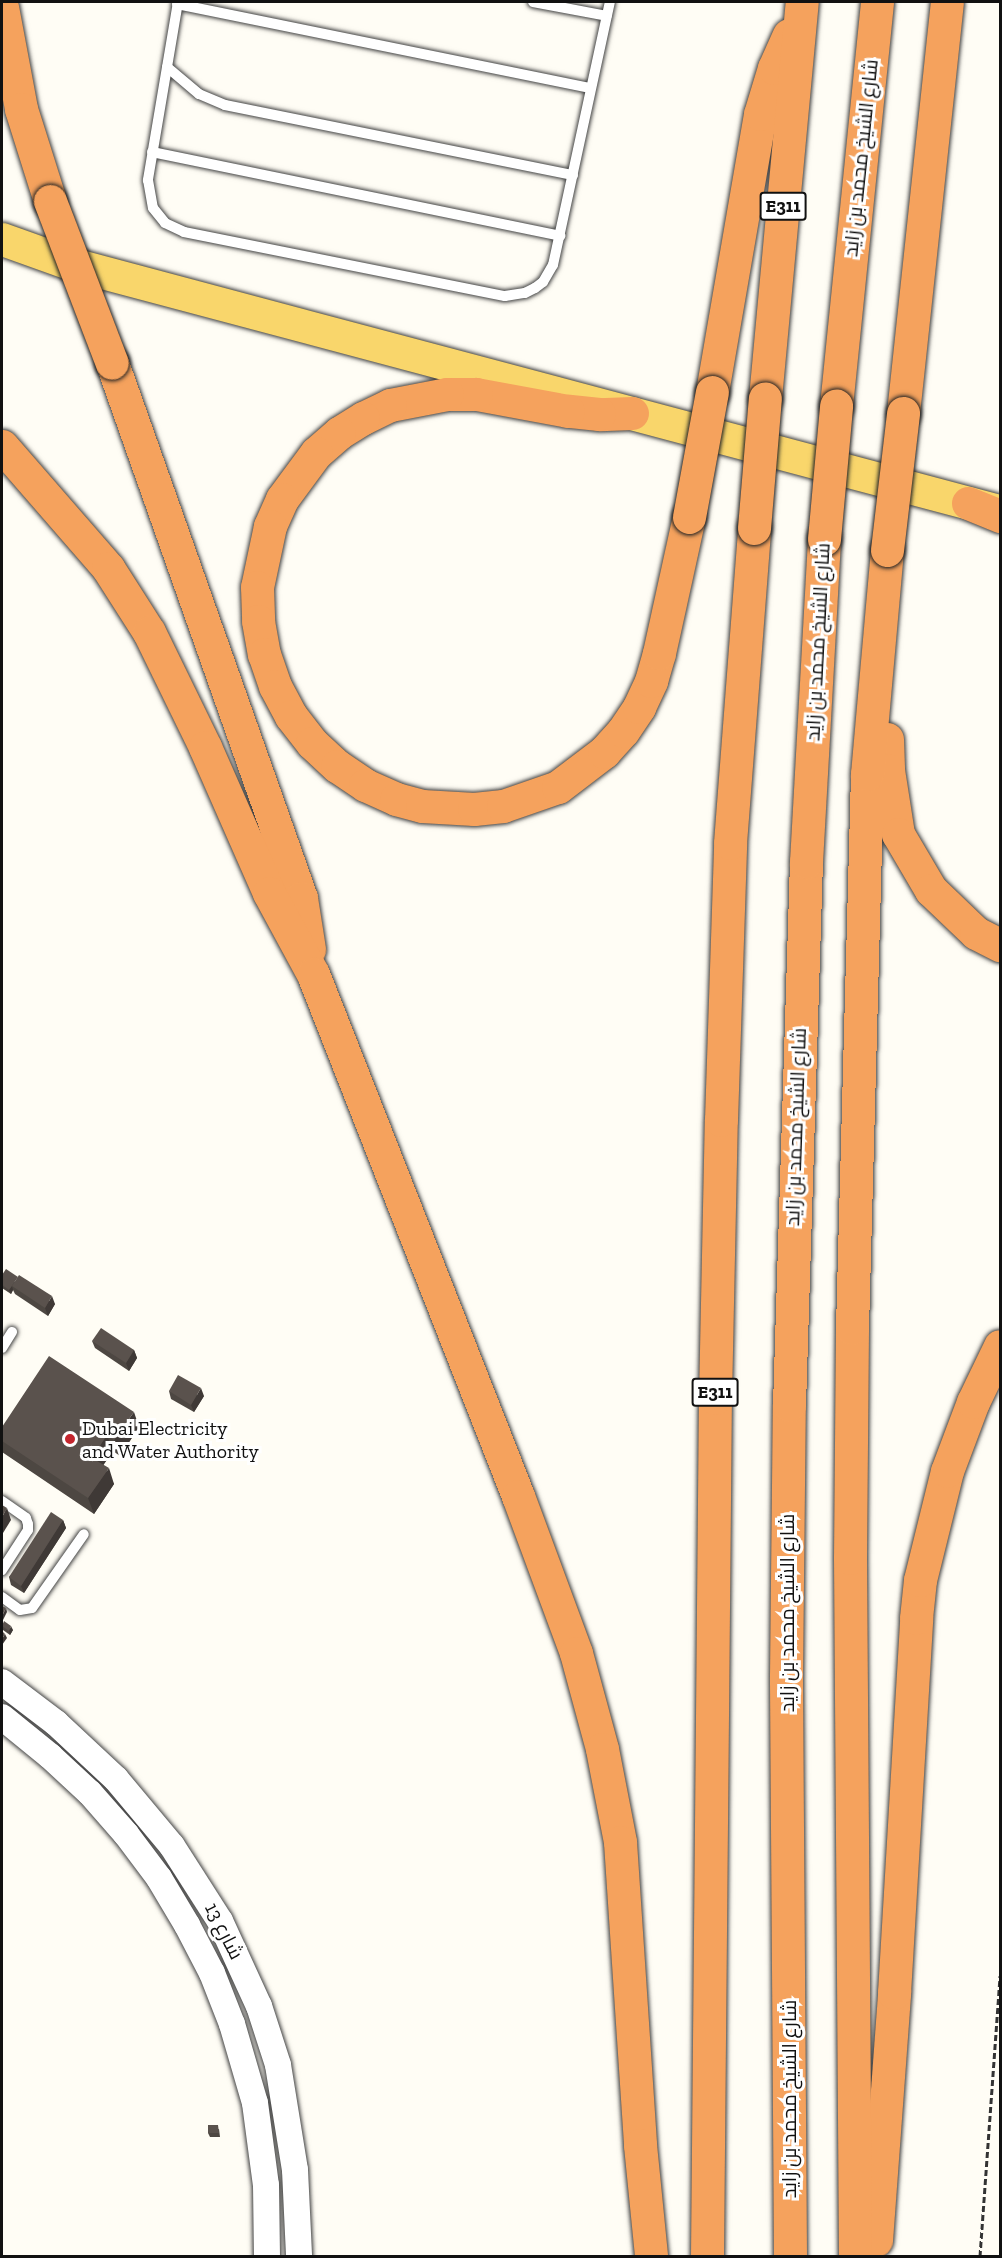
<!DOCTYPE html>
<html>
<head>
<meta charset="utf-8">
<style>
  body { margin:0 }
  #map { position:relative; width:1002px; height:2258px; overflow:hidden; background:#fffdf5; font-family:"Zilla Slab",Cairo,serif }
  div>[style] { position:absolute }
  .path>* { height:3px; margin-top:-1.5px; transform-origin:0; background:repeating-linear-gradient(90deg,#333 0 6px,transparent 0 9px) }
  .roads { filter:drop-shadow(0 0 2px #444) drop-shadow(0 0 2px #444) }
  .service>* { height:10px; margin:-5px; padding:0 5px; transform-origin:5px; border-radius:5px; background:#fff }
  .tertiary>* { height:26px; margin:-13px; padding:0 13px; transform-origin:13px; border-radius:13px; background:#fff }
  .primary>* { height:33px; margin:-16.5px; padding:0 16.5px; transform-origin:16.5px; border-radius:16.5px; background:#f9d66b }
  .motorway>* { height:33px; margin:-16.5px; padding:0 16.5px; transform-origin:16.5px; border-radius:16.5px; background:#f5a25d }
  .bridges { filter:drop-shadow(0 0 2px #222) drop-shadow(0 0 2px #222) }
  .motorway-bridge>* { height:33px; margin:-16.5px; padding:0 16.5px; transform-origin:16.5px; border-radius:16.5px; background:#f5a25d }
  .wall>* { inset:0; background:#4d4742 }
  .shaded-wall>* { inset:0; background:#3f3936 }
  .building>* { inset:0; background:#5a524d }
  .dots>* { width:16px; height:16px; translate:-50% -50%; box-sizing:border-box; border:3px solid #fff; border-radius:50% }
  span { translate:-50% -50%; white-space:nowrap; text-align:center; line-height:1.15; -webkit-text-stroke:6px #fff; paint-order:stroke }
  .shield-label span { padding:2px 4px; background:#fff; border:2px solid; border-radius:4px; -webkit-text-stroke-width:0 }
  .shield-label { font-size:18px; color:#111; font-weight:700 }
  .street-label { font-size:20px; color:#111 }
  .poi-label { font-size:20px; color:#111 }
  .left { translate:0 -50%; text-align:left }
  .frame { position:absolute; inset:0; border:3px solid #111; pointer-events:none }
</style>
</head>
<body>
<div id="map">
  <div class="path">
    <i style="left:980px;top:2256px;width:281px;rotate:-85.9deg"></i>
  </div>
  <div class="roads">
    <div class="service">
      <i style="left:178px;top:2px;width:181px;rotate:99.6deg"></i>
      <i style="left:148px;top:180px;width:28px;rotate:80deg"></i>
      <i style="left:153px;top:208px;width:19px;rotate:51deg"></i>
      <i style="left:165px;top:223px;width:21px;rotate:25deg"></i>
      <i style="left:184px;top:232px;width:327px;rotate:11.3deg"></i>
      <i style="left:505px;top:296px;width:20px;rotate:-9deg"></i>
      <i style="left:525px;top:293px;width:11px;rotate:-27deg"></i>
      <i style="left:535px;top:288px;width:10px;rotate:-37deg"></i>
      <i style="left:543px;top:282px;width:20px;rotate:-60deg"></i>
      <i style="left:553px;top:265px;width:269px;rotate:-77.8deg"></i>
      <i style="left:533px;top:2px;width:75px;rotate:10.7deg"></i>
      <i style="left:177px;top:4px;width:422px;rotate:11.5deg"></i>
      <i style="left:167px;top:67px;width:42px;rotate:40.2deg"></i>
      <i style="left:199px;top:94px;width:28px;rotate:23deg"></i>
      <i style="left:225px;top:105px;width:355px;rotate:11.4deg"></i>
      <i style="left:152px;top:152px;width:417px;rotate:11.6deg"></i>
      <i style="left:2px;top:1348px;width:19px;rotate:-58deg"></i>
      <i style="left:2px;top:1501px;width:29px;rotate:35deg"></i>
      <i style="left:26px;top:1518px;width:6px;rotate:72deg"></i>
      <i style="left:28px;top:1524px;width:6px;rotate:90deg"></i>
      <i style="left:28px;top:1530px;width:48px;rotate:123deg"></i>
      <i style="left:2px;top:1597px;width:22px;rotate:36deg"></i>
      <i style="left:20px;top:1610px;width:12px;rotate:-9deg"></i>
      <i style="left:32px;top:1608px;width:90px;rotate:-54.9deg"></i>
    </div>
    <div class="tertiary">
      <i style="left:2px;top:1682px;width:68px;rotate:37.2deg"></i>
      <i style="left:56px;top:1723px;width:82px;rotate:43deg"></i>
      <i style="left:116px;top:1779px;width:87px;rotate:50.1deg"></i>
      <i style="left:172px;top:1846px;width:89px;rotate:57.4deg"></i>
      <i style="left:220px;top:1921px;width:94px;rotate:65.4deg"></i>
      <i style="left:259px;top:2006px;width:62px;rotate:72.1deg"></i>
      <i style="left:278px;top:2065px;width:106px;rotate:80.8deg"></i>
      <i style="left:295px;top:2170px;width:86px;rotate:87.3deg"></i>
      <i style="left:2px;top:1717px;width:62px;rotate:39.1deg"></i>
      <i style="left:50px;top:1756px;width:54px;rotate:42.8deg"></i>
      <i style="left:90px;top:1793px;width:55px;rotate:48.7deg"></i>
      <i style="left:126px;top:1834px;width:55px;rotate:53.1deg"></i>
      <i style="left:159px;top:1878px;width:55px;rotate:59.2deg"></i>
      <i style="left:187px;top:1925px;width:54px;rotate:62.5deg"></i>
      <i style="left:212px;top:1973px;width:55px;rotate:68.6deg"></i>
      <i style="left:232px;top:2024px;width:82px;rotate:73.8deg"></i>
      <i style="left:255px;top:2103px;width:83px;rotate:82.4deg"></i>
      <i style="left:266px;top:2185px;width:71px;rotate:89.2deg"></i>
    </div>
    <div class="primary">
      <i style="left:2px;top:239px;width:74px;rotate:19.7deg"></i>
      <i style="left:72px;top:264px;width:955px;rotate:14.92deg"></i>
    </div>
    <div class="motorway">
      <i style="left:2px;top:7px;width:104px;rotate:79.4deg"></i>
      <i style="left:21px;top:109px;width:96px;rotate:72.5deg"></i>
      <i style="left:112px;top:363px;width:567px;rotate:70.54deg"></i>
      <i style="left:301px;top:898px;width:52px;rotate:81.1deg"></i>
      <i style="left:712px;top:392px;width:282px;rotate:-80.2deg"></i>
      <i style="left:760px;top:114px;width:48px;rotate:-73.1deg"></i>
      <i style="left:774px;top:68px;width:36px;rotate:-66deg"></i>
      <i style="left:765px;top:398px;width:398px;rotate:-84.7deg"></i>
      <i style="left:836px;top:406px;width:406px;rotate:-84.2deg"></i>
      <i style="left:632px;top:413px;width:33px;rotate:178deg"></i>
      <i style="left:599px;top:414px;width:31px;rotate:-174deg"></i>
      <i style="left:568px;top:411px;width:94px;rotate:-169.5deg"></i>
      <i style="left:476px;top:394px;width:29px;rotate:180deg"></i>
      <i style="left:447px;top:394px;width:58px;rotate:169.1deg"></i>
      <i style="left:390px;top:405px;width:30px;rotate:154deg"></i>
      <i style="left:363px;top:418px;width:28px;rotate:148deg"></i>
      <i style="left:339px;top:433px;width:30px;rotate:139deg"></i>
      <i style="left:316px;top:453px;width:57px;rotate:126.5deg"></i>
      <i style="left:282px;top:499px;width:30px;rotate:114deg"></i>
      <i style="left:270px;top:526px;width:62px;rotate:102deg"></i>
      <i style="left:257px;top:587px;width:34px;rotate:88deg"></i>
      <i style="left:258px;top:621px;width:34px;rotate:80deg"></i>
      <i style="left:264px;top:654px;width:34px;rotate:71deg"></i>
      <i style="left:275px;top:686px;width:34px;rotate:62deg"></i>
      <i style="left:291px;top:716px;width:34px;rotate:52deg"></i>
      <i style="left:312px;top:743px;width:34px;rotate:43deg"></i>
      <i style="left:337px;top:766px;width:34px;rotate:34deg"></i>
      <i style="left:365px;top:785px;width:34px;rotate:24deg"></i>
      <i style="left:396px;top:799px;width:27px;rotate:15deg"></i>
      <i style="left:422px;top:806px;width:52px;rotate:3.3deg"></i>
      <i style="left:474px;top:809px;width:29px;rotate:-6deg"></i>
      <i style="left:503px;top:806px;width:58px;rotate:-19.1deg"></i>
      <i style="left:558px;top:787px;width:58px;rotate:-37.3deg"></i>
      <i style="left:604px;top:752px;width:28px;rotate:-48deg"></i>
      <i style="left:623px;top:731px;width:29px;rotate:-56deg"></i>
      <i style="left:639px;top:707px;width:29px;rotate:-65deg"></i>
      <i style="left:651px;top:681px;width:29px;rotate:-74deg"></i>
      <i style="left:659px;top:653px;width:139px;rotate:-77.6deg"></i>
      <i style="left:903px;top:413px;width:413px;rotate:-83.9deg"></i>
      <i style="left:2px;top:446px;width:162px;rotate:49deg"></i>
      <i style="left:108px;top:568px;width:76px;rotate:57.4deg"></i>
      <i style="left:149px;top:632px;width:128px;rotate:64deg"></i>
      <i style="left:205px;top:747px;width:159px;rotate:66.3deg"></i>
      <i style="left:269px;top:893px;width:92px;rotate:61.5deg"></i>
      <i style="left:313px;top:974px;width:561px;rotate:68.56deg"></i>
      <i style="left:518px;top:1496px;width:167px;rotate:69.7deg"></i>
      <i style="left:576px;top:1653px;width:99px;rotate:74.8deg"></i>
      <i style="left:602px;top:1749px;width:95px;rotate:79deg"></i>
      <i style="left:620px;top:1842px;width:304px;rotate:86.2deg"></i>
      <i style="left:640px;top:2145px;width:112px;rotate:84.3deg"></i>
      <i style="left:968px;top:503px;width:35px;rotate:22deg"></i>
      <i style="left:887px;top:739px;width:31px;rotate:88deg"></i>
      <i style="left:888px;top:770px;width:65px;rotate:81.1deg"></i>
      <i style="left:898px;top:834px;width:65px;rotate:59.5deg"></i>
      <i style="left:931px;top:890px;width:62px;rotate:43.7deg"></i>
      <i style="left:976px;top:933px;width:27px;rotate:27deg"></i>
      <i style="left:876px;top:2240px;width:248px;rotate:-85.8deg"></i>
      <i style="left:894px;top:1993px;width:376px;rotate:-86.6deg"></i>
      <i style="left:916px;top:1618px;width:38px;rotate:-84deg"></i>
      <i style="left:920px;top:1580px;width:112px;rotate:-76.1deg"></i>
      <i style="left:947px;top:1471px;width:74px;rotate:-69.4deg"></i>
      <i style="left:973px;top:1402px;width:62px;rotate:-64.3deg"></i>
      <i style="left:707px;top:2256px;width:858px;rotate:-89.47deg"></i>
      <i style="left:715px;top:1398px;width:278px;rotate:-88.8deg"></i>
      <i style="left:721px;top:1120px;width:277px;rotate:-88.1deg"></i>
      <i style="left:730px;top:843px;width:316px;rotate:-85.6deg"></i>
      <i style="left:790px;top:2256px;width:580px;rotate:-90.4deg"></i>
      <i style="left:786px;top:1676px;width:271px;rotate:-89.4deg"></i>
      <i style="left:789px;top:1405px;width:543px;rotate:-88.21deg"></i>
      <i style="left:806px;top:862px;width:324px;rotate:-86.8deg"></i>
      <i style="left:855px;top:2256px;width:698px;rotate:-90.41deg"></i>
      <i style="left:850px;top:1558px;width:230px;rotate:-89.5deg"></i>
      <i style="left:852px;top:1328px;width:554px;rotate:-88.45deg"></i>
      <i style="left:867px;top:774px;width:225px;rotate:-84.9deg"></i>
    </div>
  </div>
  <div class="bridges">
    <div class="motorway-bridge">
      <i style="left:50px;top:201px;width:173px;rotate:69.1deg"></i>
      <i style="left:689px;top:517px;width:127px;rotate:-79.6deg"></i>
      <i style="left:754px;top:528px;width:130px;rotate:-85.2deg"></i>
      <i style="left:824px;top:539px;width:134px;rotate:-84.8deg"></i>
      <i style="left:887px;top:550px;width:138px;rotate:-83.3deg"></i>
    </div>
  </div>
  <div class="wall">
    <i style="clip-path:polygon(2px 1275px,55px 1304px,48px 1316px,15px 1294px,13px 1290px,11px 1294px,2px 1288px)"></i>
    <i style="clip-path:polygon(92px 1341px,134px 1350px,137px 1358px,129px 1371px,95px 1348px)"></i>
    <i style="clip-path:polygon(169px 1391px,204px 1396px,194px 1412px,171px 1399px)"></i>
    <i style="clip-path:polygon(2px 1427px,139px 1427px,120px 1456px,113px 1451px,103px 1465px,114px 1484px,94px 1514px,2px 1452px)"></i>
    <i style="clip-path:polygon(63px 1520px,66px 1528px,24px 1593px,11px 1585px,9px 1577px)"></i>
    <i style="clip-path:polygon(2px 1625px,13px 1630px,10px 1635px,3px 1630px)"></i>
    <i style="clip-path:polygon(219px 2129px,220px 2137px,210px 2137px,208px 2133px)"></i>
  </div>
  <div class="shaded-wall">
    <i style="clip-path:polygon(12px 1286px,13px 1290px,11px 1294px,9px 1290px)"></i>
    <i style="clip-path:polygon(52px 1296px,55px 1304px,48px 1316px,45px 1308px)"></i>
    <i style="clip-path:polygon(134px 1350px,137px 1358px,129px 1371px,126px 1363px)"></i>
    <i style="clip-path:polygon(201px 1388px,204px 1396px,194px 1412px,191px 1405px)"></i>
    <i style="clip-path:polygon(134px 1412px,139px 1427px,120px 1456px,114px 1440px)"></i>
    <i style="clip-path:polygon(107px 1435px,113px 1451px,98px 1473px,92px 1458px)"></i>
    <i style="clip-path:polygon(109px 1468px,114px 1484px,94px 1514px,88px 1498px)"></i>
    <i style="clip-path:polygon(7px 1508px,11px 1520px,3px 1533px,2px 1529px,2px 1517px)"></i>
    <i style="clip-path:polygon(63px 1520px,66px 1528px,24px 1593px,21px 1586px)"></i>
    <i style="clip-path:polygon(6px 1608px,7px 1612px,2px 1622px,2px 1616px)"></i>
    <i style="clip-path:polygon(11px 1626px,13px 1630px,10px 1635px,9px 1631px)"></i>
    <i style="clip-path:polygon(5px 1634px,7px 1638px,2px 1645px,2px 1639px)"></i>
  </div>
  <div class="building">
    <i style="clip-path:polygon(6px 1269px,18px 1277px,9px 1290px,2px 1285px,2px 1275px)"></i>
    <i style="clip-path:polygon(19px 1275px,52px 1296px,45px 1308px,12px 1286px)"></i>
    <i style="clip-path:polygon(101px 1328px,134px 1350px,126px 1363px,92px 1341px)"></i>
    <i style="clip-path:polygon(49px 1356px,134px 1412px,114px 1440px,107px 1435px,92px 1458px,109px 1468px,88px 1498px,2px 1441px,2px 1427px)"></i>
    <i style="clip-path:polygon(178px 1375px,201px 1388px,191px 1405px,169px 1391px)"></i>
    <i style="clip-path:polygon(2px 1505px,7px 1508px,2px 1517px)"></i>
    <i style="clip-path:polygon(51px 1512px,63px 1520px,21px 1586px,9px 1577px)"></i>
    <i style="clip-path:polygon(2px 1606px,6px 1608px,2px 1616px)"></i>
    <i style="clip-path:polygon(4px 1621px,11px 1626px,9px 1631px,2px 1626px)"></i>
    <i style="clip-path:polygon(2px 1631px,5px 1634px,2px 1639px)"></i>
    <i style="clip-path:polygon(208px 2125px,218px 2125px,219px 2133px,208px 2133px)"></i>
  </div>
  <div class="dots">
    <i style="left:70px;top:1439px;background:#c4262e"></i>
  </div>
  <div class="shield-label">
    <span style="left:783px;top:206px">E311</span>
    <span style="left:715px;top:1392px">E311</span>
  </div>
  <div class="street-label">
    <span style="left:861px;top:158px;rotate:-84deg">شارع الشيخ محمد بن زايد</span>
    <span style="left:818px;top:642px;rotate:-87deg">شارع الشيخ محمد بن زايد</span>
    <span style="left:796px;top:1127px;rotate:-88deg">شارع الشيخ محمد بن زايد</span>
    <span style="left:787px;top:1613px;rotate:-90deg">شارع الشيخ محمد بن زايد</span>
    <span style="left:224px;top:1931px;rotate:63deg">شارع 13</span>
    <span style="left:789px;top:2099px;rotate:-90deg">شارع الشيخ محمد بن زايد</span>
  </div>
  <div class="poi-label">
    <span class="left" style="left:82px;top:1440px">Dubai Electricity<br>and Water Authority</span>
  </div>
  <div class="frame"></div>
</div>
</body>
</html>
